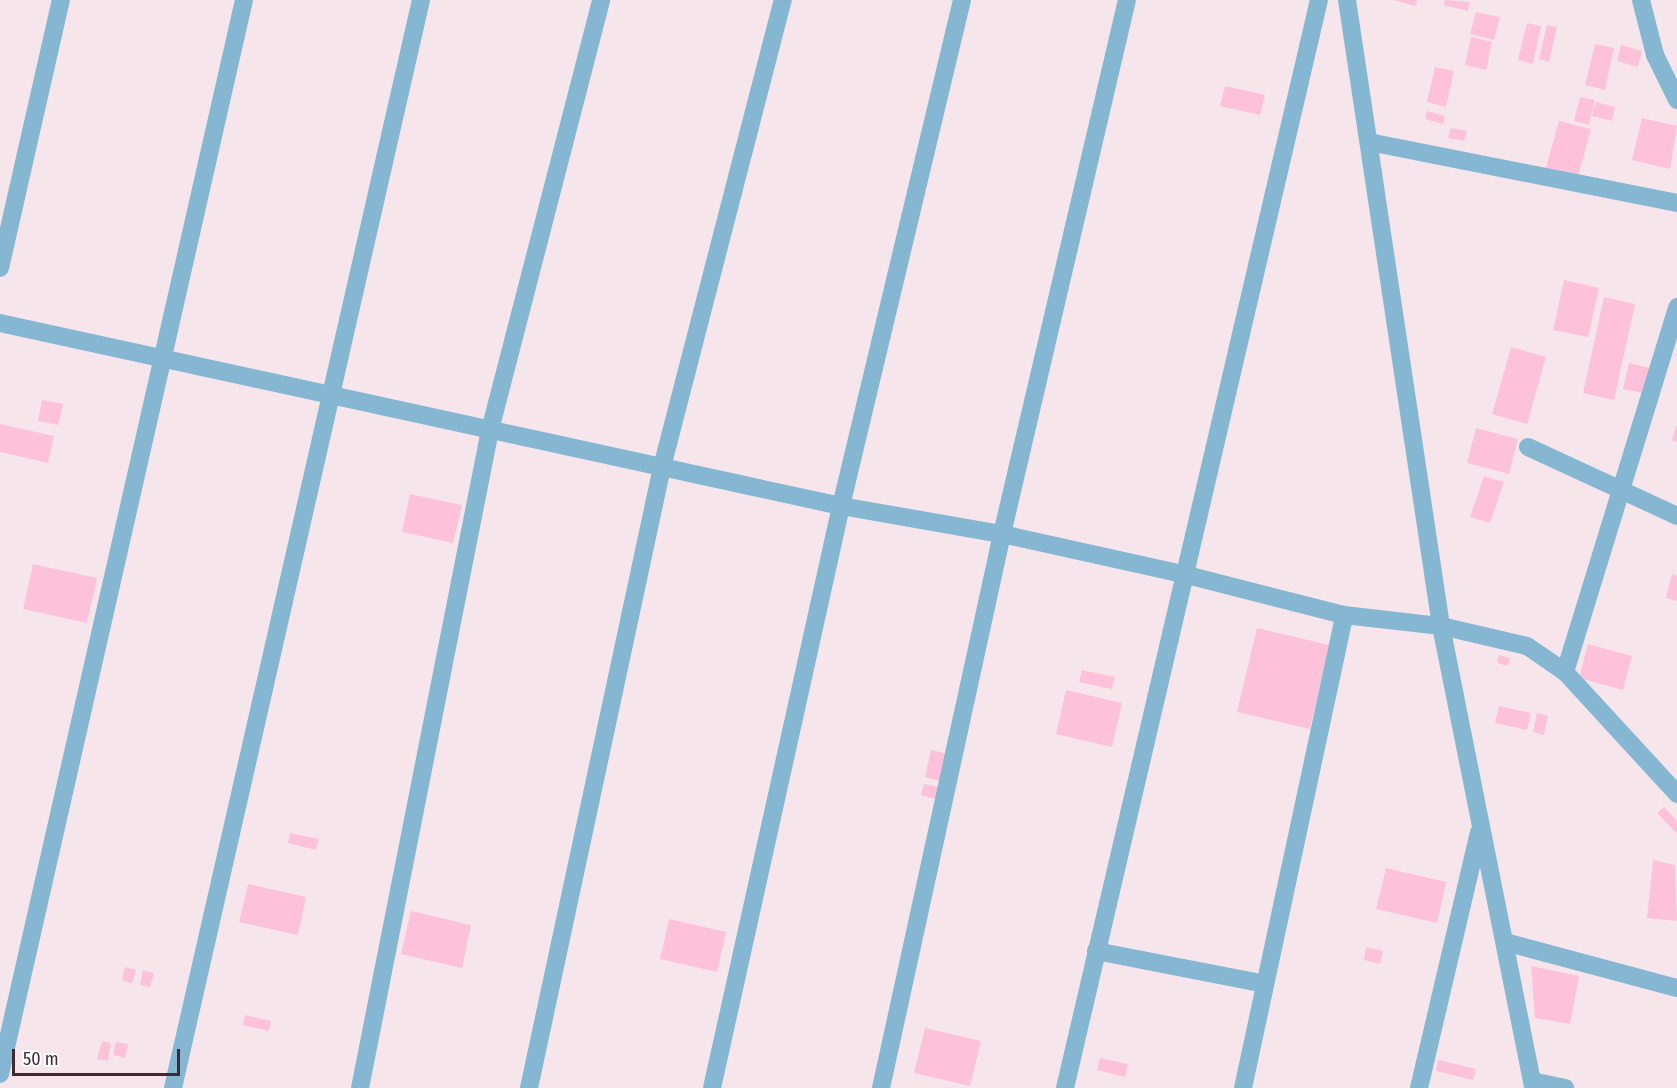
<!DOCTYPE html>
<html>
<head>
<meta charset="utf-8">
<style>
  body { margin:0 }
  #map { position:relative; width:1677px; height:1088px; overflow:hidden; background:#f6e6ec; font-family:"Fira Sans Condensed",sans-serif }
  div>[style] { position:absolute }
  .building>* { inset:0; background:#fdc2d9 }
  .minor>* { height:18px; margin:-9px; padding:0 9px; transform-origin:9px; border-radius:9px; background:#85b7d3 }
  span { translate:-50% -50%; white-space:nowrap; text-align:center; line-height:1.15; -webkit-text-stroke:4.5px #fff; paint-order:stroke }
  .scale { position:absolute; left:12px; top:1049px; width:168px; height:27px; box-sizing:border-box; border:3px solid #432732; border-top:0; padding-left:8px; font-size:18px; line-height:21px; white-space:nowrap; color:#432732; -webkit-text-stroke:4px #fff; paint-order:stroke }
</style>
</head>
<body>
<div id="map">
  <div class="building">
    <i style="clip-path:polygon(1393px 0,1417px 0,1415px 6px)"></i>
    <i style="clip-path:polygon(1445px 0,1470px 2px,1468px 11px,1443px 5px)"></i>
    <i style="clip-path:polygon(1476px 12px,1500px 17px,1494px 40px,1470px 34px)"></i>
    <i style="clip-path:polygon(1527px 23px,1541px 26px,1533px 64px,1518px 60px)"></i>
    <i style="clip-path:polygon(1547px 25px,1557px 27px,1549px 62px,1539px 59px)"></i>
    <i style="clip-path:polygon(1471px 37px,1492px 42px,1486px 70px,1465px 65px)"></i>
    <i style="clip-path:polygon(1595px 44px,1614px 48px,1605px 90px,1585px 85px)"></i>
    <i style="clip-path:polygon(1621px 45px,1642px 51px,1638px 67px,1617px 61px)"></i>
    <i style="clip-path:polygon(1435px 67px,1454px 71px,1446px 107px,1427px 102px)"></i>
    <i style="clip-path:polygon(1225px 86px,1265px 95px,1260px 115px,1220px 106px)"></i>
    <i style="clip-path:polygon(1580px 97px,1595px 100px,1589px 125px,1574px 121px)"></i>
    <i style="clip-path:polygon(1596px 102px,1615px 107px,1612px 121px,1592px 116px)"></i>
    <i style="clip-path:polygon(1427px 111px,1445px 116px,1443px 124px,1425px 119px)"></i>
    <i style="clip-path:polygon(1642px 118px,1677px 126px,1670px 169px,1632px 160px)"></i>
    <i style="clip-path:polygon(1559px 121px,1591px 129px,1577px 180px,1545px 171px)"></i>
    <i style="clip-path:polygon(1451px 128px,1467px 131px,1464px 141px,1448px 138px)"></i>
    <i style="clip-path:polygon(1564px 280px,1599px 288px,1588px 337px,1553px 330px)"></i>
    <i style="clip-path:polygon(1604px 297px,1635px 304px,1614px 400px,1583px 393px)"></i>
    <i style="clip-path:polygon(1511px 347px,1546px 357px,1527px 424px,1492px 414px)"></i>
    <i style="clip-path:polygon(1629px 363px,1654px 369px,1648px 394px,1623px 389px)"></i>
    <i style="clip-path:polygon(42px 400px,63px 404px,58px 425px,38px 421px)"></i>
    <i style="clip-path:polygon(0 424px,54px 436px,48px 463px,0 452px)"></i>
    <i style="clip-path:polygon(1676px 426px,1677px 426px,1677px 442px,1672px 440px)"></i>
    <i style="clip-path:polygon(1476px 428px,1518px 439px,1509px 474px,1467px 463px)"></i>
    <i style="clip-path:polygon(1484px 476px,1504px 482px,1490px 523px,1470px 517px)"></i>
    <i style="clip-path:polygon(410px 494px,462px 505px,453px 543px,402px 532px)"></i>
    <i style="clip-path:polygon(33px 564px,97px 578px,87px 623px,23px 609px)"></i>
    <i style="clip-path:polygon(1672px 574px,1677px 576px,1677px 601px,1666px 598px)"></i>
    <i style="clip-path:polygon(1257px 628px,1329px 645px,1310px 729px,1237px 712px)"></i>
    <i style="clip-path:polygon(1588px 644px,1632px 656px,1623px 690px,1579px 678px)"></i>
    <i style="clip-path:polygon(1499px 655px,1510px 658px,1508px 666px,1497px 663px)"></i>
    <i style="clip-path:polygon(1082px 670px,1115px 677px,1112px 689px,1079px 682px)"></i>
    <i style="clip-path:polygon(1066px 690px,1122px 703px,1112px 747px,1056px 734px)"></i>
    <i style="clip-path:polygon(1499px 706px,1531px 713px,1527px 730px,1495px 723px)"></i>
    <i style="clip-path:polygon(1537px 713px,1548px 716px,1544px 735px,1533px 732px)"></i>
    <i style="clip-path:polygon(931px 750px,949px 754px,943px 782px,925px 777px)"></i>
    <i style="clip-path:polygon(924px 784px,939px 787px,936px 799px,921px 795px)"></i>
    <i style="clip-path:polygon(1664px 807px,1677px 821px,1677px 834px,1657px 813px)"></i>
    <i style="clip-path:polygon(290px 833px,319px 839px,316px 850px,288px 843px)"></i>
    <i style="clip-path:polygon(1653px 860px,1675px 865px,1677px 921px,1647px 918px)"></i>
    <i style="clip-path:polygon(1386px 868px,1446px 882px,1437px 923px,1376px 909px)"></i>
    <i style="clip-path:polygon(248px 884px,306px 897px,298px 935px,239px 922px)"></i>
    <i style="clip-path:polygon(411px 911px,471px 925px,462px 968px,401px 954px)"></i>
    <i style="clip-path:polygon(669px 919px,726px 932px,717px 972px,660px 959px)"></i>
    <i style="clip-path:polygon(1366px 947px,1383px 951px,1380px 964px,1364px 960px)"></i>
    <i style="clip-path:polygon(1531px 966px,1579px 976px,1570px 1024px,1535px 1018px)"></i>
    <i style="clip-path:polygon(125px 967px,136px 970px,132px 983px,122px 981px)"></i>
    <i style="clip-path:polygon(143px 970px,154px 973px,150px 987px,140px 985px)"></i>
    <i style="clip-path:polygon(245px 1015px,271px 1021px,269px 1031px,243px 1025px)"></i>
    <i style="clip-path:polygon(925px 1028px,981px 1041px,970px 1086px,914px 1073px)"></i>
    <i style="clip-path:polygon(102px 1041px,111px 1043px,108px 1061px,97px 1059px)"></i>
    <i style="clip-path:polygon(116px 1042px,128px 1044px,125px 1058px,113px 1055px)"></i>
    <i style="clip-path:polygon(1100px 1058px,1128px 1064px,1125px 1077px,1097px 1070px)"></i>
    <i style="clip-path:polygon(1438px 1060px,1476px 1069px,1473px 1080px,1436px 1071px)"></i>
  </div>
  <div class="minor">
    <i style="left:1347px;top:0;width:633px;rotate:81.46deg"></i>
    <i style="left:1441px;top:626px;width:471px;rotate:78.7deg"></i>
    <i style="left:1641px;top:0;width:57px;rotate:75.7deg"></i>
    <i style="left:1655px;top:55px;width:50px;rotate:63.9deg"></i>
    <i style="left:1369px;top:142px;width:314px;rotate:11.2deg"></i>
    <i style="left:0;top:268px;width:275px;rotate:-77.2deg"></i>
    <i style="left:0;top:323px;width:861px;rotate:12.28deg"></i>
    <i style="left:841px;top:506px;width:163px;rotate:9.9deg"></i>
    <i style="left:1002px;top:534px;width:185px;rotate:12.5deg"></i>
    <i style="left:1183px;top:574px;width:166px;rotate:14.3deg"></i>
    <i style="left:1344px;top:615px;width:98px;rotate:6.5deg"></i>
    <i style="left:1441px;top:626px;width:88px;rotate:13.1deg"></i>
    <i style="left:1527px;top:646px;width:46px;rotate:34.4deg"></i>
    <i style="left:1565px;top:672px;width:166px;rotate:47.4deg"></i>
    <i style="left:1528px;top:447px;width:164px;rotate:24.8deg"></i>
    <i style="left:1565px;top:672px;width:382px;rotate:-72.9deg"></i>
    <i style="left:1505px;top:942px;width:178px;rotate:15deg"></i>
    <i style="left:1096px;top:951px;width:172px;rotate:11deg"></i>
    <i style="left:0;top:1074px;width:1101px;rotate:-77.2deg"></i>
    <i style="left:1532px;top:1081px;width:34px;rotate:12deg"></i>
    <i style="left:173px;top:1088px;width:1116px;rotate:-77.16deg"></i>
    <i style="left:360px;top:1088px;width:671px;rotate:-78.82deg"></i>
    <i style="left:490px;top:430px;width:444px;rotate:-75.5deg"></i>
    <i style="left:529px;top:1088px;width:635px;rotate:-77.91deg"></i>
    <i style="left:662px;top:467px;width:482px;rotate:-75.5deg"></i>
    <i style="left:712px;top:1088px;width:596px;rotate:-77.5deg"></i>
    <i style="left:841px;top:506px;width:520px;rotate:-76.55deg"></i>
    <i style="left:881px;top:1088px;width:567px;rotate:-77.68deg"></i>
    <i style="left:1002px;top:534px;width:548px;rotate:-76.83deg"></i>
    <i style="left:1065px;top:1088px;width:1117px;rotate:-76.86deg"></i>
    <i style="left:1243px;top:1088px;width:484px;rotate:-77.9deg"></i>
    <i style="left:1419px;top:1088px;width:262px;rotate:-76.8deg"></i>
  </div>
  <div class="scale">50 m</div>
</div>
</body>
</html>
